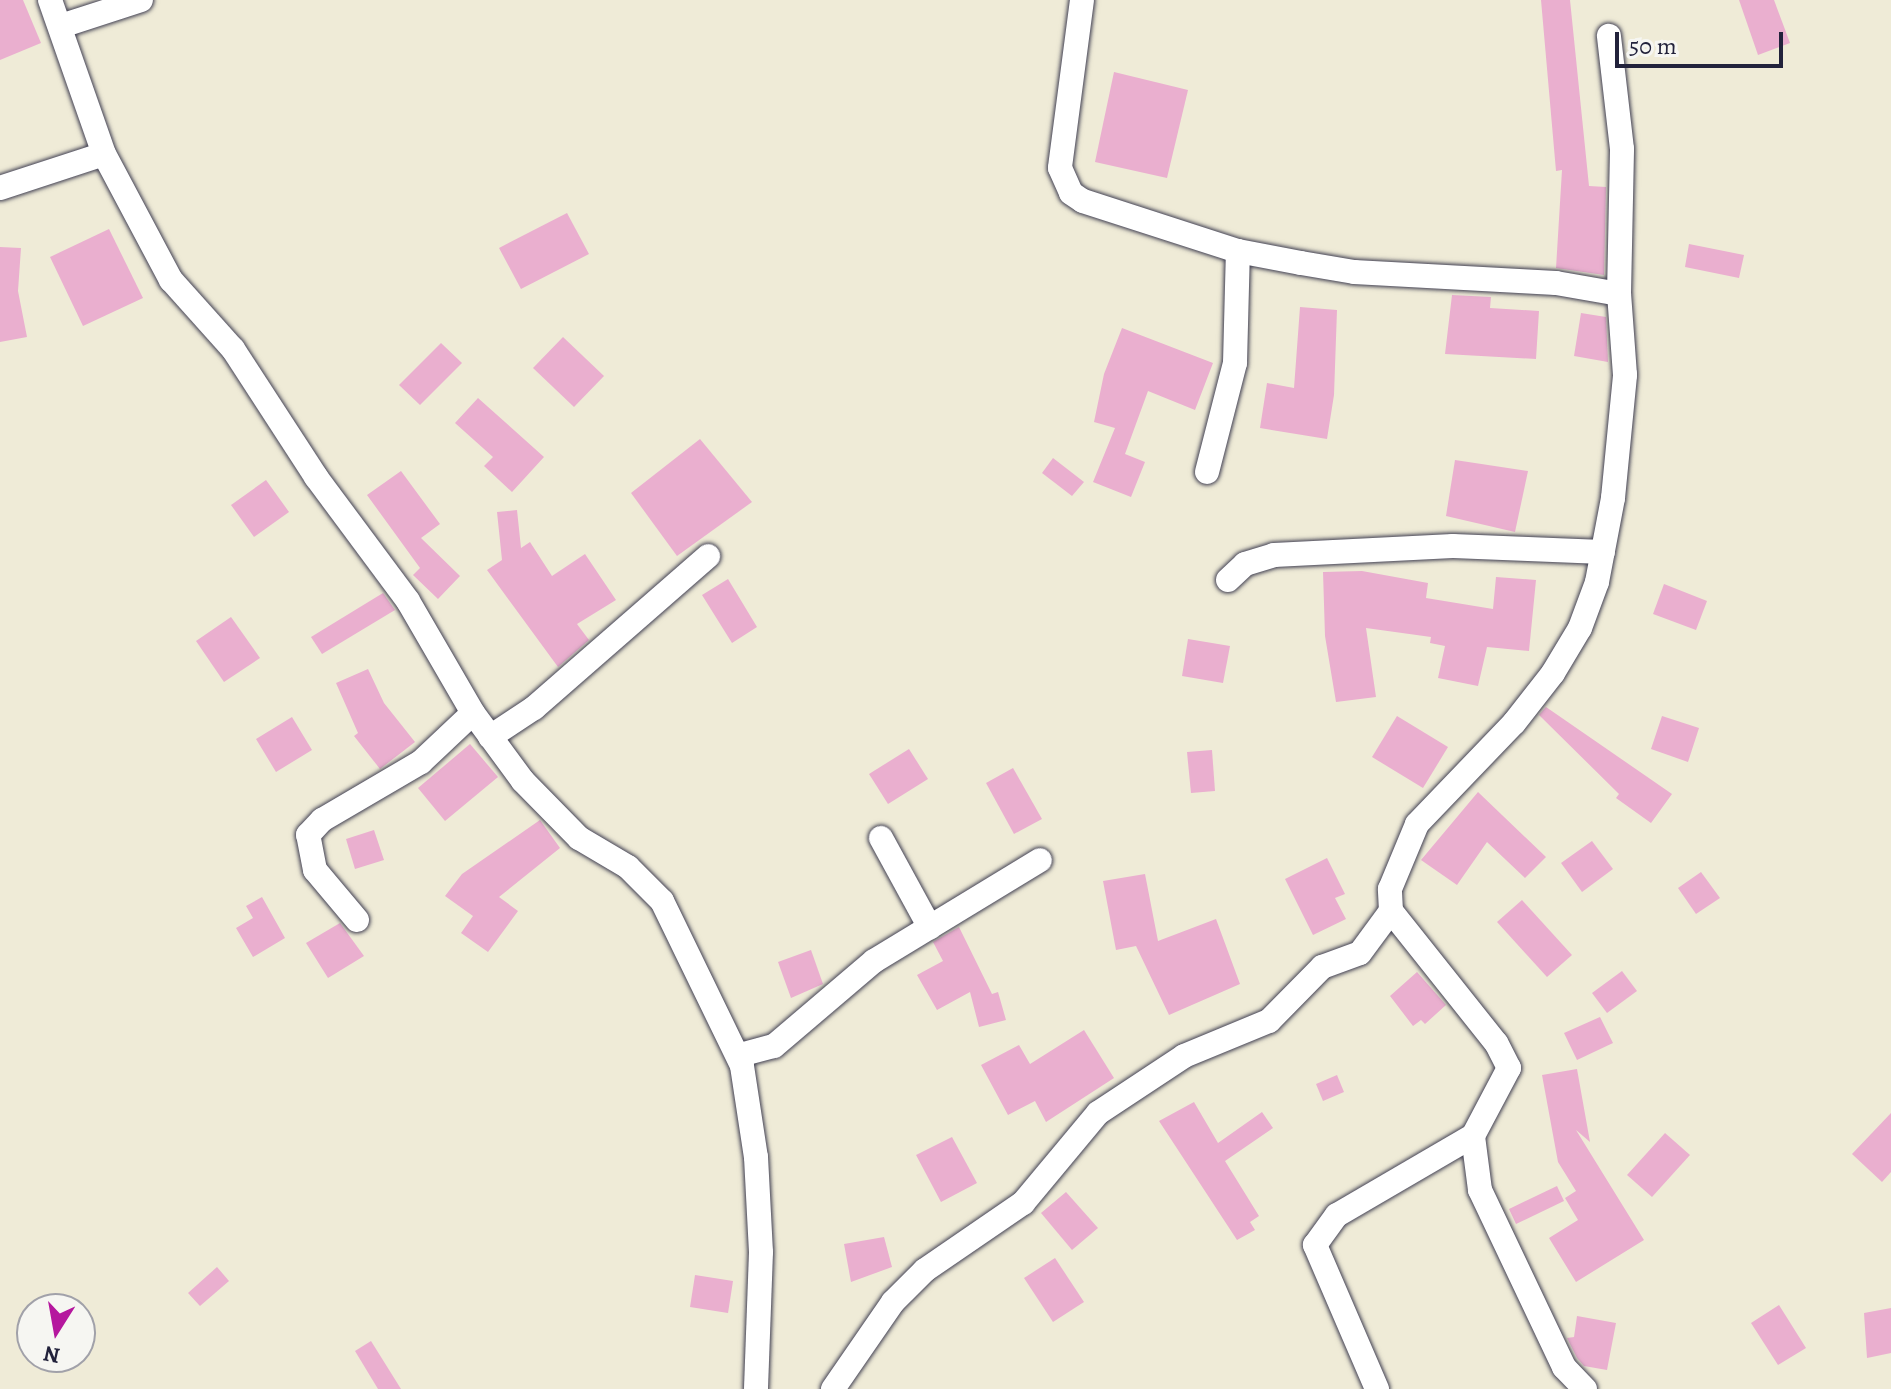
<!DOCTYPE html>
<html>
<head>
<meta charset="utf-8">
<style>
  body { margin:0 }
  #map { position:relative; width:1891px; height:1389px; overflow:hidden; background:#efebd7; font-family:Alegreya,serif }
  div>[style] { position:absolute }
  .building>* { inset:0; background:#eaafcf }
  .roads { filter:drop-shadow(0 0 2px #414052) drop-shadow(0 0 2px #414052) }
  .minor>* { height:24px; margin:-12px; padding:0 12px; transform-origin:12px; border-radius:12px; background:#fff }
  span { translate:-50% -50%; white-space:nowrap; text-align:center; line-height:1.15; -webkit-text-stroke:6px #f6f6f2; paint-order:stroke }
  .north { position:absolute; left:16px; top:1293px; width:80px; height:80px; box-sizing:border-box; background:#f6f6f2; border:2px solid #a1a1a9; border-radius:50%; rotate:191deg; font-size:22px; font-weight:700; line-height:32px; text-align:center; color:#22223b }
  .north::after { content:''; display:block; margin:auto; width:28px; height:36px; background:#b5179e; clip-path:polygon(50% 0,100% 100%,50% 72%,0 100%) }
  .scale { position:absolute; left:1615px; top:32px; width:168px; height:36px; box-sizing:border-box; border:4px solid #22223b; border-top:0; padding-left:10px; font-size:24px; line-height:28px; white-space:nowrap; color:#22223b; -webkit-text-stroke:6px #f6f6f2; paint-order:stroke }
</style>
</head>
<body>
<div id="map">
  <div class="building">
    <i style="clip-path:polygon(0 0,23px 0,41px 43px,0 60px)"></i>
    <i style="clip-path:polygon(1541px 0,1570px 0,1589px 186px,1606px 187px,1604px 275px,1556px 268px,1562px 170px,1556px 171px)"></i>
    <i style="clip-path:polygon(1739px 0,1774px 0,1790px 43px,1758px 55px)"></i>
    <i style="clip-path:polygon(1114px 72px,1188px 90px,1167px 178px,1095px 162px)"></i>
    <i style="clip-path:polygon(567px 213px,589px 254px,521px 289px,499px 248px)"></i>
    <i style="clip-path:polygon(109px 229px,143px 298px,83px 326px,50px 257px)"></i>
    <i style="clip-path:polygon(1689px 244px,1744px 255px,1739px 278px,1685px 267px)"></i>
    <i style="clip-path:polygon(0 247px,21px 248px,18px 291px,27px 337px,0 342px)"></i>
    <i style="clip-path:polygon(1452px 295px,1491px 297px,1490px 308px,1539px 311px,1536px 359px,1445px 354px)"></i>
    <i style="clip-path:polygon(1300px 307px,1337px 310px,1334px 395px,1327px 439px,1260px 428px,1267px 383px,1294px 388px)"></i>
    <i style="clip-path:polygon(1581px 313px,1606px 317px,1608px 362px,1574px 356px)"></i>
    <i style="clip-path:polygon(1122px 328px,1213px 363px,1195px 410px,1148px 391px,1125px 454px,1145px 462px,1131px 497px,1093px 482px,1115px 428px,1094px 422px,1104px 374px)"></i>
    <i style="clip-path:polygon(563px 337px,604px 376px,574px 407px,533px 368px)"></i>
    <i style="clip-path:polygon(441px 343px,462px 363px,420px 405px,399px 385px)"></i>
    <i style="clip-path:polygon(478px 398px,544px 457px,512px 492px,484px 466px,493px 457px,455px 423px)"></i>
    <i style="clip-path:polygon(700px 439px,752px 502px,677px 556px,631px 493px)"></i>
    <i style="clip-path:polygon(1053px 458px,1084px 482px,1072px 496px,1042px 473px)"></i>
    <i style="clip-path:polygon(1455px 460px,1528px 471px,1515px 532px,1446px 516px)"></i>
    <i style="clip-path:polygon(401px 471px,440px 524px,421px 538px,460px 576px,438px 599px,413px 575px,420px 568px,367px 495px)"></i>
    <i style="clip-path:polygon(266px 480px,289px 512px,254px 537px,231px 505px)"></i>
    <i style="clip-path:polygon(517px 510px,521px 548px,530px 542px,552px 576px,585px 554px,616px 600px,577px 624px,589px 640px,558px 667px,487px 570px,502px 560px,497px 512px)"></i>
    <i style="clip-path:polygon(1362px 571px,1428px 583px,1426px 598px,1493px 609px,1496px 577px,1536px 580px,1529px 651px,1487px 647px,1478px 686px,1438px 678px,1445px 646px,1430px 643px,1431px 637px,1366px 628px,1376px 697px,1336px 702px,1325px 636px,1323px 572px)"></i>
    <i style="clip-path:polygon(728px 579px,757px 627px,732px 643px,702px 595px)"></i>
    <i style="clip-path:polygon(1664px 584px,1707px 601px,1696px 630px,1653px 614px)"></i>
    <i style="clip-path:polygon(383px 593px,395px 610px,322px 654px,311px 637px)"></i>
    <i style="clip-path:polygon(231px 617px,260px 658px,224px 682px,196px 641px)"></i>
    <i style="clip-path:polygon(1188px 639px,1230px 646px,1223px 683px,1182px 676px)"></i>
    <i style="clip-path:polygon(368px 669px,384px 703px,415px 742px,380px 769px,354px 736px,358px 733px,336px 683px)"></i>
    <i style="clip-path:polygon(1546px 707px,1672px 794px,1651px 823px,1616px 798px,1619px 794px,1539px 715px)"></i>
    <i style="clip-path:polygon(1397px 716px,1448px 747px,1423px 788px,1372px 757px)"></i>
    <i style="clip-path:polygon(1662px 716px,1699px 728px,1688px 762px,1651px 749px)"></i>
    <i style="clip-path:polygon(292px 717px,312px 750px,276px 772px,256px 739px)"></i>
    <i style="clip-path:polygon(470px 744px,498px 777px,445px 821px,418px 788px)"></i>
    <i style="clip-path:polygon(909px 749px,928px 779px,888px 804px,869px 774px)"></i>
    <i style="clip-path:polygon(1212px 750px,1215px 791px,1191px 793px,1187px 752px)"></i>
    <i style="clip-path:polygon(1013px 768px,1042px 819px,1014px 834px,986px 783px)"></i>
    <i style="clip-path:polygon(1478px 792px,1546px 857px,1525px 878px,1487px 842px,1457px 885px,1421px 860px)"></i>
    <i style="clip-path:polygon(540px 820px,560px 848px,499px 897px,518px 911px,488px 952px,461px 933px,473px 916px,445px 896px,462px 874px)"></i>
    <i style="clip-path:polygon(374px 830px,384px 860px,355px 869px,346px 839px)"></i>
    <i style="clip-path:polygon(1592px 841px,1613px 869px,1582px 892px,1561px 863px)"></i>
    <i style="clip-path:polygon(1327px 858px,1345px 894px,1335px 898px,1346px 919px,1313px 935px,1285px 879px)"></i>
    <i style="clip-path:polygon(1701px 872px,1720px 898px,1696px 914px,1678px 888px)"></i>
    <i style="clip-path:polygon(1145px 874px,1158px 941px,1216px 919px,1240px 984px,1169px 1015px,1136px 946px,1116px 950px,1103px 881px)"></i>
    <i style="clip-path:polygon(262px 897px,285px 938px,253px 957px,236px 928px,253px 918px,246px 906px)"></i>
    <i style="clip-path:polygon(1522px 900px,1572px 955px,1547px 977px,1497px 922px)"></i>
    <i style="clip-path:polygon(340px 923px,364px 956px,328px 978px,306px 943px)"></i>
    <i style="clip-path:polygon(959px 927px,992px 994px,998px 992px,1006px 1020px,979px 1027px,970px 992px,937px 1010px,917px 975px,943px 961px,933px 942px)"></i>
    <i style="clip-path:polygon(811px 950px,823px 984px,791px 998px,778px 962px)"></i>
    <i style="clip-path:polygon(1622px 971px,1637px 991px,1607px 1013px,1592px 993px)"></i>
    <i style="clip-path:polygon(1417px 972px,1446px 1005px,1425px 1024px,1421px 1020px,1413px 1026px,1390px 996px)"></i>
    <i style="clip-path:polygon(1600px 1017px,1613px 1043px,1577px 1060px,1564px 1033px)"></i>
    <i style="clip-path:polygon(1084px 1030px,1114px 1078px,1046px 1122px,1035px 1101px,1008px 1115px,981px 1065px,1019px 1045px,1030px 1064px)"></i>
    <i style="clip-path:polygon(1577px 1069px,1590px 1142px,1576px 1130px,1644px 1240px,1576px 1282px,1549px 1238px,1578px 1220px,1565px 1198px,1576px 1191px,1558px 1162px,1542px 1075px)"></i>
    <i style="clip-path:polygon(1337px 1075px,1344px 1092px,1323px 1101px,1316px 1084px)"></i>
    <i style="clip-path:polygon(1194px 1102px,1218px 1143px,1262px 1112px,1273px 1128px,1225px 1161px,1259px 1216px,1250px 1222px,1255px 1230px,1237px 1240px,1159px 1121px)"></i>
    <i style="clip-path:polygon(1891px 1113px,1891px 1172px,1882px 1182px,1852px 1154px)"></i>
    <i style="clip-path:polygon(1665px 1133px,1690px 1155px,1652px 1197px,1627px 1175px)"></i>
    <i style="clip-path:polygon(952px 1137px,977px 1183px,941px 1202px,916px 1155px)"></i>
    <i style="clip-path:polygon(1557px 1186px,1564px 1201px,1516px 1224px,1509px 1209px)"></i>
    <i style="clip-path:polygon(1066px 1192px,1098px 1228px,1072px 1250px,1041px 1213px)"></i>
    <i style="clip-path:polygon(884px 1237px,892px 1267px,851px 1282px,844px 1244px)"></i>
    <i style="clip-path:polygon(1055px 1258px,1084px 1302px,1053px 1322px,1024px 1278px)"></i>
    <i style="clip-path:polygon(217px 1267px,229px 1281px,200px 1306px,188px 1293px)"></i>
    <i style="clip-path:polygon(695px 1275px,733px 1281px,728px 1313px,690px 1307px)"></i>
    <i style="clip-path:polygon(1779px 1305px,1806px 1348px,1778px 1365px,1751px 1323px)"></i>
    <i style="clip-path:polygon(1891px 1308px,1891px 1353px,1867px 1358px,1864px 1313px)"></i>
    <i style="clip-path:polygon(1577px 1316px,1616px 1323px,1607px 1370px,1584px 1366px,1577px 1358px,1567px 1338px,1574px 1337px)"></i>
    <i style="clip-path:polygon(371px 1341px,401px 1389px,378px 1389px,355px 1351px)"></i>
  </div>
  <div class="roads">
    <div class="minor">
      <i style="left:50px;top:0;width:163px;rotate:70.7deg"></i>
      <i style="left:104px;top:154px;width:143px;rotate:62deg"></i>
      <i style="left:171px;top:280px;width:93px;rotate:48.1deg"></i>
      <i style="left:233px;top:349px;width:153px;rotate:57deg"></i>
      <i style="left:316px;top:477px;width:154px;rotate:53.4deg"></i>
      <i style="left:408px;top:601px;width:129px;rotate:59.9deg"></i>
      <i style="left:473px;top:713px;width:84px;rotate:53.7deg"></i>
      <i style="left:523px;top:781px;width:80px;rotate:45.5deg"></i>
      <i style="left:579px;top:838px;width:57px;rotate:30.6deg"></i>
      <i style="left:628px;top:867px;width:48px;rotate:45deg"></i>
      <i style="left:662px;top:901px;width:183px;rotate:64.1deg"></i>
      <i style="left:742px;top:1066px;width:92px;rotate:81.3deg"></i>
      <i style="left:756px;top:1157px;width:95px;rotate:87deg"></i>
      <i style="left:761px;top:1252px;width:137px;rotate:92.1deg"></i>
      <i style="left:1082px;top:0;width:169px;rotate:97.5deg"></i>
      <i style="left:1060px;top:168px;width:27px;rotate:66deg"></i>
      <i style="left:1071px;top:193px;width:14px;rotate:34deg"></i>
      <i style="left:1083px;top:201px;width:163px;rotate:17.9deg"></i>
      <i style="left:1238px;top:251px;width:64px;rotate:10.8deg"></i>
      <i style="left:1301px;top:263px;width:54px;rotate:9.6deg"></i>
      <i style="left:1354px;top:272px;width:202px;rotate:3.1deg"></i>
      <i style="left:1556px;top:283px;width:64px;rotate:9.9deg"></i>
      <i style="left:61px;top:26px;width:84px;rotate:-18deg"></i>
      <i style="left:0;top:188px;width:109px;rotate:-18.1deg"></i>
      <i style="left:1207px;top:472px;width:113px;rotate:-75.6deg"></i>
      <i style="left:1235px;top:363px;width:112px;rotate:-88.5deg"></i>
      <i style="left:1228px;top:580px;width:23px;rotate:-43deg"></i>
      <i style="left:1245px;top:564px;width:30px;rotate:-17deg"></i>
      <i style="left:1274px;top:555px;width:179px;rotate:-2.9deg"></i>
      <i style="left:1453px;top:546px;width:150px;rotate:2.3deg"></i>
      <i style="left:490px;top:737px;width:53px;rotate:-33.4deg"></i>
      <i style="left:534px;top:708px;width:231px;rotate:-41.1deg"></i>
      <i style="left:881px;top:838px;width:102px;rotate:61.4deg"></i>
      <i style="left:357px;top:920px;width:65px;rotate:-130deg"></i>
      <i style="left:315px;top:870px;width:36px;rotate:-101deg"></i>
      <i style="left:308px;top:835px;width:21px;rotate:-47deg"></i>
      <i style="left:322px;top:820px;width:115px;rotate:-30.4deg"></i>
      <i style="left:421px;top:762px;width:71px;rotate:-43.3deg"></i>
      <i style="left:740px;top:1055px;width:35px;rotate:-15deg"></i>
      <i style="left:774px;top:1046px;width:131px;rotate:-40.4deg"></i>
      <i style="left:874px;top:961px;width:194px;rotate:-31.3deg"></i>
      <i style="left:833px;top:1389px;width:106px;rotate:-55.4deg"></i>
      <i style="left:893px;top:1302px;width:45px;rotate:-45deg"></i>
      <i style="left:925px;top:1270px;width:119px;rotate:-34.4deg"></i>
      <i style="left:1023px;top:1203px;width:117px;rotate:-50.2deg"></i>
      <i style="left:1098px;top:1113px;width:103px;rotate:-33.5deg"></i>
      <i style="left:1184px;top:1056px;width:92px;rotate:-22.4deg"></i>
      <i style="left:1269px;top:1021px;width:76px;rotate:-45.5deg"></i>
      <i style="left:1322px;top:967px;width:40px;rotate:-20.2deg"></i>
      <i style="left:1360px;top:953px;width:52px;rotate:-53.6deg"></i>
      <i style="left:1377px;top:1389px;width:157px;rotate:-113.3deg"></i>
      <i style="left:1315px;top:1245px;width:37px;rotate:-54deg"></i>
      <i style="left:1337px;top:1215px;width:157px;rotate:-30.2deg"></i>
      <i style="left:1585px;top:1389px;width:30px;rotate:-134deg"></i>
      <i style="left:1564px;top:1367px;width:196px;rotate:-115.4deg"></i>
      <i style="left:1480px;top:1190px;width:54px;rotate:-97.4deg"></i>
      <i style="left:1473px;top:1136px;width:77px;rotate:-62.1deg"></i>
      <i style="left:1509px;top:1068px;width:28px;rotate:-117deg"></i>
      <i style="left:1496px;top:1043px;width:169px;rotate:-128.5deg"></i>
      <i style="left:1391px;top:911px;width:22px;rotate:-93deg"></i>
      <i style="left:1390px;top:889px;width:70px;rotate:-67.4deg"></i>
      <i style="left:1417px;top:824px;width:140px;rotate:-46.2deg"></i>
      <i style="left:1514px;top:723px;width:63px;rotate:-52deg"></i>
      <i style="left:1553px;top:673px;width:52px;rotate:-59deg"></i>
      <i style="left:1580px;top:628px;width:49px;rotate:-69.7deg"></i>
      <i style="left:1597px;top:582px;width:86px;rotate:-79.2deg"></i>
      <i style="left:1613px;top:498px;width:124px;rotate:-84.4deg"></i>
      <i style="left:1625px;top:375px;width:81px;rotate:-94.2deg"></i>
      <i style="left:1619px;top:294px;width:145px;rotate:-88.8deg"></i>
      <i style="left:1622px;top:149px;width:114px;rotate:-96.6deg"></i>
    </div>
  </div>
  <div class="north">N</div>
  <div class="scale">50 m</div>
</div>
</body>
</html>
